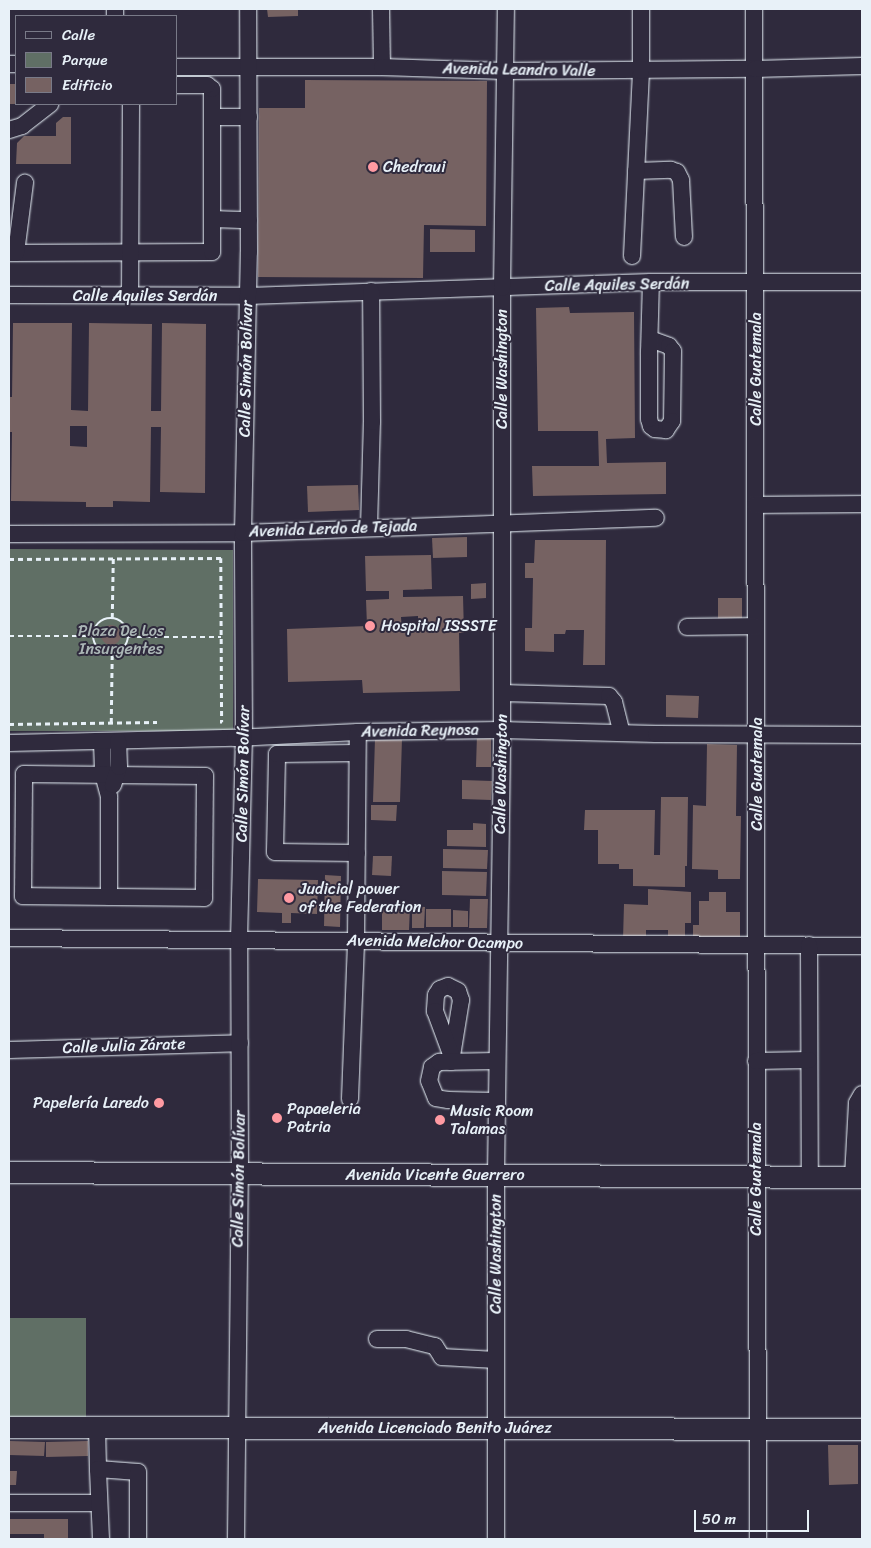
<!DOCTYPE html>
<html>
<head>
<meta charset="utf-8">
<style>
  body { margin:0 }
  #map { position:relative; width:871px; height:1548px; overflow:hidden; background:#2f2a3d; font-family:Sriracha,sans-serif }
  div>[style] { position:absolute }
  .green>* { inset:0; background:#606f65 }
  .building>* { inset:0; background:#766262 }
  .round { border-radius:50% }
  .path>* { height:2.5px; margin-top:-1.25px; transform-origin:0; background:repeating-linear-gradient(90deg,#e8f1f8 0 5px,transparent 0 9px) }
  .path>.ring { margin:-1.25px; padding:0; box-sizing:content-box; background:none; border:2.5px solid #e8f1f8; border-radius:50% }
  .roads { filter:drop-shadow(0 0 1px #e8f1f8) drop-shadow(0 0 1px #e8f1f8) }
  .minor>* { height:16px; margin:-8px; padding:0 8px; transform-origin:8px; border-radius:8px; background:#2f2a3d }
  .major>* { height:21px; margin:-10.5px; padding:0 10.5px; transform-origin:10.5px; border-radius:10.5px; background:#2f2a3d }
  .dots>* { width:14px; height:14px; translate:-50% -50%; box-sizing:border-box; border:2px solid #2f2a3d; border-radius:50% }
  span { translate:-50% -50%; white-space:nowrap; text-align:center; line-height:1.15; -webkit-text-stroke:4px #2f2a3d; paint-order:stroke }
  .street-label { font-size:16px; color:#e8f1f8 }
  .poi-label { font-size:16px; color:#e8f1f8 }
  .left { translate:0 -50%; text-align:left }
  .right { translate:-100% -50%; text-align:right }
  .park-label { font-size:16px; color:#abb6b6 }
  .frame { position:absolute; inset:0; border:10px solid #e8f1f8; pointer-events:none }
  .legend { position:absolute; left:15px; top:15px; width:162px; height:90px; box-sizing:border-box; background:#2f2a3d; border:1px solid #797a88; margin:0; padding:6px 9px; list-style:none; font-size:15px; color:#e8f1f8 }
  .legend li { display:flex; align-items:center; gap:10px; height:25px }
  .legend b { width:25px; border:1px solid #797a88 }
  .scale { position:absolute; left:694px; top:1510px; width:115px; height:22px; box-sizing:border-box; border:2px solid #e8f1f8; border-top:0; padding-left:6px; font-size:15px; line-height:18px; white-space:nowrap; color:#e8f1f8; -webkit-text-stroke:4px #2f2a3d; paint-order:stroke }
</style>
</head>
<body>
<div id="map">
  <div class="green">
    <i style="clip-path:polygon(9px 549px,233px 550px,233px 731px,9px 731px)"></i>
    <i style="clip-path:polygon(9px 1318px,86px 1318px,86px 1418px,9px 1418px)"></i>
  </div>
  <div class="building">
    <i style="clip-path:polygon(267px 9px,298px 9px,298px 16px,268px 17px)"></i>
    <i style="clip-path:polygon(305px 80px,487px 81px,486px 226px,424px 225px,423px 278px,258px 277px,259px 108px,305px 108px)"></i>
    <i style="clip-path:polygon(9px 84px,16px 84px,16px 104px,9px 104px)"></i>
    <i style="clip-path:polygon(63px 117px,71px 117px,71px 164px,16px 164px,17px 143px,24px 136px,56px 136px,56px 123px)"></i>
    <i style="clip-path:polygon(430px 229px,475px 230px,475px 252px,430px 252px)"></i>
    <i style="clip-path:polygon(569px 307px,570px 313px,634px 312px,635px 438px,606px 439px,607px 463px,666px 462px,666px 494px,533px 496px,532px 466px,599px 466px,598px 431px,538px 431px,536px 308px)"></i>
    <i style="clip-path:polygon(evenodd,13px 323px,72px 323px,71px 410px,88px 411px,89px 323px,152px 324px,151px 411px,161px 411px,162px 323px,206px 324px,205px 493px,160px 492px,161px 427px,151px 427px,150px 502px,113px 501px,113px 507px,86px 507px,86px 502px,11px 501px,12px 432px,9px 432px,9px 397px,12px 397px,13px 323px,70px 426px,87px 426px,87px 447px,70px 446px,70px 426px)"></i>
    <i style="clip-path:polygon(358px 485px,359px 510px,308px 512px,307px 486px)"></i>
    <i style="clip-path:polygon(467px 537px,467px 557px,433px 558px,432px 538px)"></i>
    <i style="clip-path:polygon(535px 540px,606px 540px,605px 665px,583px 665px,584px 630px,566px 630px,565px 634px,554px 634px,554px 652px,525px 651px,525px 628px,532px 628px,533px 578px,525px 578px,525px 563px,534px 563px)"></i>
    <i style="clip-path:polygon(evenodd,431px 555px,432px 589px,403px 590px,403px 597px,463px 596px,464px 633px,459px 633px,460px 691px,363px 693px,362px 680px,288px 682px,287px 629px,367px 626px,366px 600px,389px 599px,389px 591px,366px 591px,365px 556px,431px 555px,418px 616px,418px 631px,402px 632px,401px 617px,418px 616px)"></i>
    <i style="clip-path:polygon(486px 583px,486px 598px,471px 599px,471px 584px)"></i>
    <i style="clip-path:polygon(718px 598px,742px 598px,742px 622px,718px 622px)"></i>
    <i class="round" style="left:101px;top:625px;width:20px;height:20px"></i>
    <i style="clip-path:polygon(666px 695px,699px 696px,698px 718px,666px 717px)"></i>
    <i style="clip-path:polygon(477px 734px,491px 734px,491px 767px,476px 767px)"></i>
    <i style="clip-path:polygon(375px 739px,402px 739px,400px 802px,373px 802px)"></i>
    <i style="clip-path:polygon(707px 744px,737px 745px,736px 816px,741px 816px,740px 879px,718px 879px,718px 870px,692px 869px,693px 805px,706px 806px)"></i>
    <i style="clip-path:polygon(462px 780px,492px 781px,491px 800px,462px 799px)"></i>
    <i style="clip-path:polygon(661px 797px,688px 797px,687px 866px,685px 866px,685px 887px,633px 886px,633px 869px,619px 869px,619px 864px,598px 864px,598px 830px,584px 830px,585px 810px,655px 810px,654px 855px,660px 855px)"></i>
    <i style="clip-path:polygon(371px 805px,397px 805px,396px 821px,371px 820px)"></i>
    <i style="clip-path:polygon(473px 823px,486px 824px,486px 847px,447px 846px,447px 830px,473px 830px)"></i>
    <i style="clip-path:polygon(443px 849px,488px 850px,487px 869px,443px 868px)"></i>
    <i style="clip-path:polygon(373px 856px,392px 856px,391px 876px,372px 875px)"></i>
    <i style="clip-path:polygon(442px 871px,487px 872px,486px 896px,442px 895px)"></i>
    <i style="clip-path:polygon(325px 875px,341px 876px,340px 927px,324px 926px)"></i>
    <i style="clip-path:polygon(258px 879px,318px 880px,317px 914px,291px 913px,291px 923px,282px 923px,282px 913px,257px 912px)"></i>
    <i style="clip-path:polygon(648px 889px,691px 892px,691px 923px,685px 923px,685px 936px,668px 936px,668px 930px,646px 930px,646px 939px,623px 939px,624px 904px,648px 905px)"></i>
    <i style="clip-path:polygon(709px 892px,726px 892px,726px 912px,740px 912px,740px 939px,693px 938px,693px 925px,699px 925px,699px 901px,709px 901px)"></i>
    <i style="clip-path:polygon(470px 899px,488px 899px,487px 928px,469px 928px)"></i>
    <i style="clip-path:polygon(382px 905px,410px 906px,409px 930px,382px 930px)"></i>
    <i style="clip-path:polygon(412px 906px,425px 907px,424px 928px,412px 928px)"></i>
    <i style="clip-path:polygon(426px 909px,451px 909px,451px 927px,426px 927px)"></i>
    <i style="clip-path:polygon(453px 910px,468px 911px,468px 927px,453px 927px)"></i>
    <i style="clip-path:polygon(9px 1441px,45px 1442px,44px 1456px,9px 1455px)"></i>
    <i style="clip-path:polygon(88px 1441px,88px 1456px,46px 1457px,46px 1442px)"></i>
    <i style="clip-path:polygon(828px 1445px,858px 1445px,858px 1484px,829px 1485px)"></i>
    <i style="clip-path:polygon(9px 1471px,17px 1471px,16px 1485px,9px 1485px)"></i>
    <i style="clip-path:polygon(9px 1519px,68px 1519px,68px 1539px,44px 1539px,44px 1534px,9px 1534px)"></i>
  </div>
  <div class="path">
    <i style="left:9px;top:559px;width:212px;rotate:-0.3deg"></i>
    <i style="left:221px;top:558px;width:164px;rotate:89.7deg"></i>
    <i style="left:222px;top:722px;width:2px;rotate:180deg"></i>
    <i style="left:112px;top:618px;width:60px;rotate:-89deg"></i>
    <i class="ring" style="left:93px;top:618px;width:33.5px;height:33.5px"></i>
    <i style="left:9px;top:636px;width:83px"></i>
    <i style="left:128px;top:637px;width:93px"></i>
    <i style="left:111px;top:723px;width:69px;rotate:-89.2deg"></i>
    <i style="left:9px;top:724px;width:148px;rotate:-0.8deg"></i>
  </div>
  <div class="roads">
    <div class="minor">
      <i style="left:381px;top:9px;width:58px;rotate:89deg"></i>
      <i style="left:754px;top:9px;width:1530px;rotate:89.85deg"></i>
      <i style="left:115px;top:16px;width:7px;rotate:-90deg"></i>
      <i style="left:9px;top:64px;width:7px"></i>
      <i style="left:176px;top:67px;width:206px"></i>
      <i style="left:382px;top:67px;width:123px;rotate:1.9deg"></i>
      <i style="left:505px;top:71px;width:250px;rotate:-0.5deg"></i>
      <i style="left:755px;top:69px;width:107px;rotate:-1.6deg"></i>
      <i style="left:213px;top:117px;width:36px"></i>
      <i style="left:9px;top:130px;width:14px;rotate:-17deg"></i>
      <i style="left:22px;top:126px;width:36px;rotate:-38deg"></i>
      <i style="left:636px;top:171px;width:35px;rotate:-2deg"></i>
      <i style="left:671px;top:170px;width:6px;rotate:18deg"></i>
      <i style="left:677px;top:172px;width:9px;rotate:63deg"></i>
      <i style="left:681px;top:180px;width:57px;rotate:87deg"></i>
      <i style="left:212px;top:219px;width:37px;rotate:2deg"></i>
      <i style="left:9px;top:253px;width:203px;rotate:-0.3deg"></i>
      <i style="left:212px;top:252px;width:163px;rotate:-90deg"></i>
      <i style="left:212px;top:89px;width:6px;rotate:-141deg"></i>
      <i style="left:207px;top:85px;width:31px;rotate:180deg"></i>
      <i style="left:16px;top:253px;width:71px;rotate:-82.7deg"></i>
      <i style="left:632px;top:256px;width:185px;rotate:-87.2deg"></i>
      <i style="left:641px;top:71px;width:62px;rotate:-90deg"></i>
      <i style="left:9px;top:295px;width:239px;rotate:0.2deg"></i>
      <i style="left:248px;top:296px;width:403px;rotate:-2deg"></i>
      <i style="left:651px;top:282px;width:211px"></i>
      <i style="left:130px;top:295px;width:191px;rotate:-89.7deg"></i>
      <i style="left:650px;top:339px;width:20px;rotate:20deg"></i>
      <i style="left:669px;top:346px;width:6px;rotate:51deg"></i>
      <i style="left:673px;top:351px;width:70px;rotate:90.8deg"></i>
      <i style="left:672px;top:421px;width:11px;rotate:124deg"></i>
      <i style="left:666px;top:430px;width:11px;rotate:-175deg"></i>
      <i style="left:655px;top:429px;width:5px;rotate:-143deg"></i>
      <i style="left:651px;top:426px;width:7px;rotate:-106deg"></i>
      <i style="left:649px;top:419px;width:67px;rotate:-90deg"></i>
      <i style="left:649px;top:352px;width:70px;rotate:-88.4deg"></i>
      <i style="left:755px;top:505px;width:107px;rotate:-0.5deg"></i>
      <i style="left:369px;top:527px;width:105px;rotate:-88.4deg"></i>
      <i style="left:372px;top:422px;width:131px;rotate:-90.4deg"></i>
      <i style="left:9px;top:534px;width:234px;rotate:-0.2deg"></i>
      <i style="left:243px;top:533px;width:413px;rotate:-2.1deg"></i>
      <i style="left:687px;top:627px;width:69px;rotate:-0.8deg"></i>
      <i style="left:502px;top:693px;width:107px;rotate:1.6deg"></i>
      <i style="left:609px;top:696px;width:8px;rotate:50deg"></i>
      <i style="left:614px;top:702px;width:32px;rotate:76deg"></i>
      <i style="left:102px;top:742px;width:32px;rotate:88deg"></i>
      <i style="left:103px;top:774px;width:24px;rotate:75deg"></i>
      <i style="left:109px;top:797px;width:100px;rotate:90deg"></i>
      <i style="left:9px;top:743px;width:226px;rotate:-1.3deg"></i>
      <i style="left:235px;top:738px;width:123px;rotate:-2.8deg"></i>
      <i style="left:358px;top:732px;width:144px;rotate:-0.8deg"></i>
      <i style="left:502px;top:730px;width:154px;rotate:1.5deg"></i>
      <i style="left:656px;top:734px;width:206px;rotate:0.3deg"></i>
      <i style="left:24px;top:774px;width:181px;rotate:0.6deg"></i>
      <i style="left:205px;top:776px;width:122px;rotate:90.5deg"></i>
      <i style="left:204px;top:898px;width:181px;rotate:-179.4deg"></i>
      <i style="left:23px;top:896px;width:122px;rotate:-89.5deg"></i>
      <i style="left:113px;top:785px;width:19px;rotate:-72deg"></i>
      <i style="left:119px;top:767px;width:26px;rotate:-92deg"></i>
      <i style="left:357px;top:853px;width:82px;rotate:-179.3deg"></i>
      <i style="left:275px;top:852px;width:98px;rotate:-88.8deg"></i>
      <i style="left:277px;top:754px;width:80px;rotate:-0.7deg"></i>
      <i style="left:9px;top:938px;width:853px;rotate:0.54deg"></i>
      <i style="left:809px;top:945px;width:232px;rotate:89.8deg"></i>
      <i style="left:9px;top:1050px;width:231px;rotate:-1.7deg"></i>
      <i style="left:756px;top:1061px;width:53px;rotate:-1.1deg"></i>
      <i style="left:451px;top:1062px;width:63px;rotate:-80.8deg"></i>
      <i style="left:461px;top:1000px;width:9px;rotate:-108deg"></i>
      <i style="left:458px;top:991px;width:11px;rotate:-153deg"></i>
      <i style="left:448px;top:986px;width:9px;rotate:159deg"></i>
      <i style="left:440px;top:989px;width:7px;rotate:124deg"></i>
      <i style="left:436px;top:995px;width:16px;rotate:94deg"></i>
      <i style="left:435px;top:1011px;width:46px;rotate:69.6deg"></i>
      <i style="left:350px;top:1099px;width:158px;rotate:-87.8deg"></i>
      <i style="left:356px;top:941px;width:209px;rotate:-89.5deg"></i>
      <i style="left:496px;top:1101px;width:48px;rotate:-178.8deg"></i>
      <i style="left:448px;top:1100px;width:12px;rotate:-171deg"></i>
      <i style="left:436px;top:1098px;width:18px;rotate:-112deg"></i>
      <i style="left:429px;top:1081px;width:14px;rotate:-78deg"></i>
      <i style="left:432px;top:1067px;width:9px;rotate:-36deg"></i>
      <i style="left:439px;top:1062px;width:58px;rotate:-1deg"></i>
      <i style="left:853px;top:1177px;width:74px;rotate:-86.9deg"></i>
      <i style="left:857px;top:1103px;width:10px;rotate:-61deg"></i>
      <i style="left:377px;top:1339px;width:29px"></i>
      <i style="left:406px;top:1339px;width:30px;rotate:14deg"></i>
      <i style="left:435px;top:1346px;width:13px;rotate:58deg"></i>
      <i style="left:442px;top:1357px;width:54px;rotate:3.2deg"></i>
      <i style="left:97px;top:1427px;width:42px;rotate:88.6deg"></i>
      <i style="left:9px;top:1503px;width:90px"></i>
      <i style="left:101px;top:1539px;width:70px;rotate:-92.5deg"></i>
      <i style="left:98px;top:1469px;width:40px;rotate:4.3deg"></i>
      <i style="left:138px;top:1472px;width:67px;rotate:90deg"></i>
      <i style="left:236px;top:1539px;width:365px;rotate:-89.4deg"></i>
      <i style="left:240px;top:1174px;width:234px;rotate:-90.2deg"></i>
      <i style="left:239px;top:940px;width:202px;rotate:-88.6deg"></i>
      <i style="left:244px;top:738px;width:205px;rotate:-90.3deg"></i>
      <i style="left:243px;top:533px;width:281px;rotate:-88.8deg"></i>
      <i style="left:249px;top:252px;width:243px;rotate:-90.2deg"></i>
      <i style="left:496px;top:1539px;width:364px;rotate:-90deg"></i>
      <i style="left:496px;top:1175px;width:445px;rotate:-89.2deg"></i>
      <i style="left:502px;top:730px;width:442px;rotate:-90deg"></i>
      <i style="left:502px;top:288px;width:279px;rotate:-89.2deg"></i>
    </div>
    <div class="major">
      <i style="left:9px;top:1172px;width:853px;rotate:0.34deg"></i>
      <i style="left:9px;top:1427px;width:853px;rotate:0.13deg"></i>
    </div>
  </div>
  <div class="dots">
    <i style="left:373px;top:167px;background:#ff9aa2"></i>
    <i style="left:370px;top:626px;background:#ff9aa2"></i>
    <i style="left:289px;top:898px;background:#ff9aa2"></i>
    <i style="left:159px;top:1103px;background:#ff9aa2"></i>
    <i style="left:277px;top:1118px;background:#ff9aa2"></i>
    <i style="left:440px;top:1120px;background:#ff9aa2"></i>
  </div>
  <div class="street-label">
    <span style="left:519px;top:70px;rotate:1deg">Avenida Leandro Valle</span>
    <span style="left:617px;top:285px;rotate:-1deg">Calle Aquiles Serdán</span>
    <span style="left:145px;top:296px">Calle Aquiles Serdán</span>
    <span style="left:246px;top:369px;rotate:-89deg">Calle Simón Bolívar</span>
    <span style="left:502px;top:369px;rotate:-90deg">Calle Washington</span>
    <span style="left:756px;top:369px;rotate:-90deg">Calle Guatemala</span>
    <span style="left:333px;top:529px;rotate:-2deg">Avenida Lerdo de Tejada</span>
    <span style="left:420px;top:731px;rotate:-1deg">Avenida Reynosa</span>
    <span style="left:243px;top:774px;rotate:-89deg">Calle Simón Bolívar</span>
    <span style="left:501px;top:774px;rotate:-89deg">Calle Washington</span>
    <span style="left:757px;top:774px;rotate:-90deg">Calle Guatemala</span>
    <span style="left:435px;top:942px;rotate:1deg">Avenida Melchor Ocampo</span>
    <span style="left:124px;top:1046px;rotate:-2deg">Calle Julia Zárate</span>
    <span style="left:435px;top:1175px">Avenida Vicente Guerrero</span>
    <span style="left:239px;top:1179px;rotate:-89deg">Calle Simón Bolívar</span>
    <span style="left:756px;top:1179px;rotate:-90deg">Calle Guatemala</span>
    <span style="left:496px;top:1254px;rotate:-90deg">Calle Washington</span>
    <span style="left:435px;top:1428px">Avenida Licenciado Benito Juárez</span>
  </div>
  <div class="poi-label">
    <span class="left" style="left:383px;top:167px">Chedraui</span>
    <span class="left" style="left:381px;top:626px">Hospital ISSSTE</span>
    <span class="left" style="left:299px;top:898px">Judicial power<br>of the Federation</span>
    <span class="right" style="left:149px;top:1103px">Papelería Laredo</span>
    <span class="left" style="left:287px;top:1118px">Papaeleria<br>Patria</span>
    <span class="left" style="left:450px;top:1120px">Music Room<br>Talamas</span>
  </div>
  <div class="park-label">
    <span style="left:121px;top:640px">Plaza De Los<br>Insurgentes</span>
  </div>
  <div class="frame"></div>
  <ul class="legend">
  <li><b style="height:6px;background:#2f2a3d"></b>Calle</li>
  <li><b style="height:14px;background:#606f65"></b>Parque</li>
  <li><b style="height:14px;background:#766262"></b>Edificio</li>
  </ul>
  <div class="scale">50 m</div>
</div>
</body>
</html>
